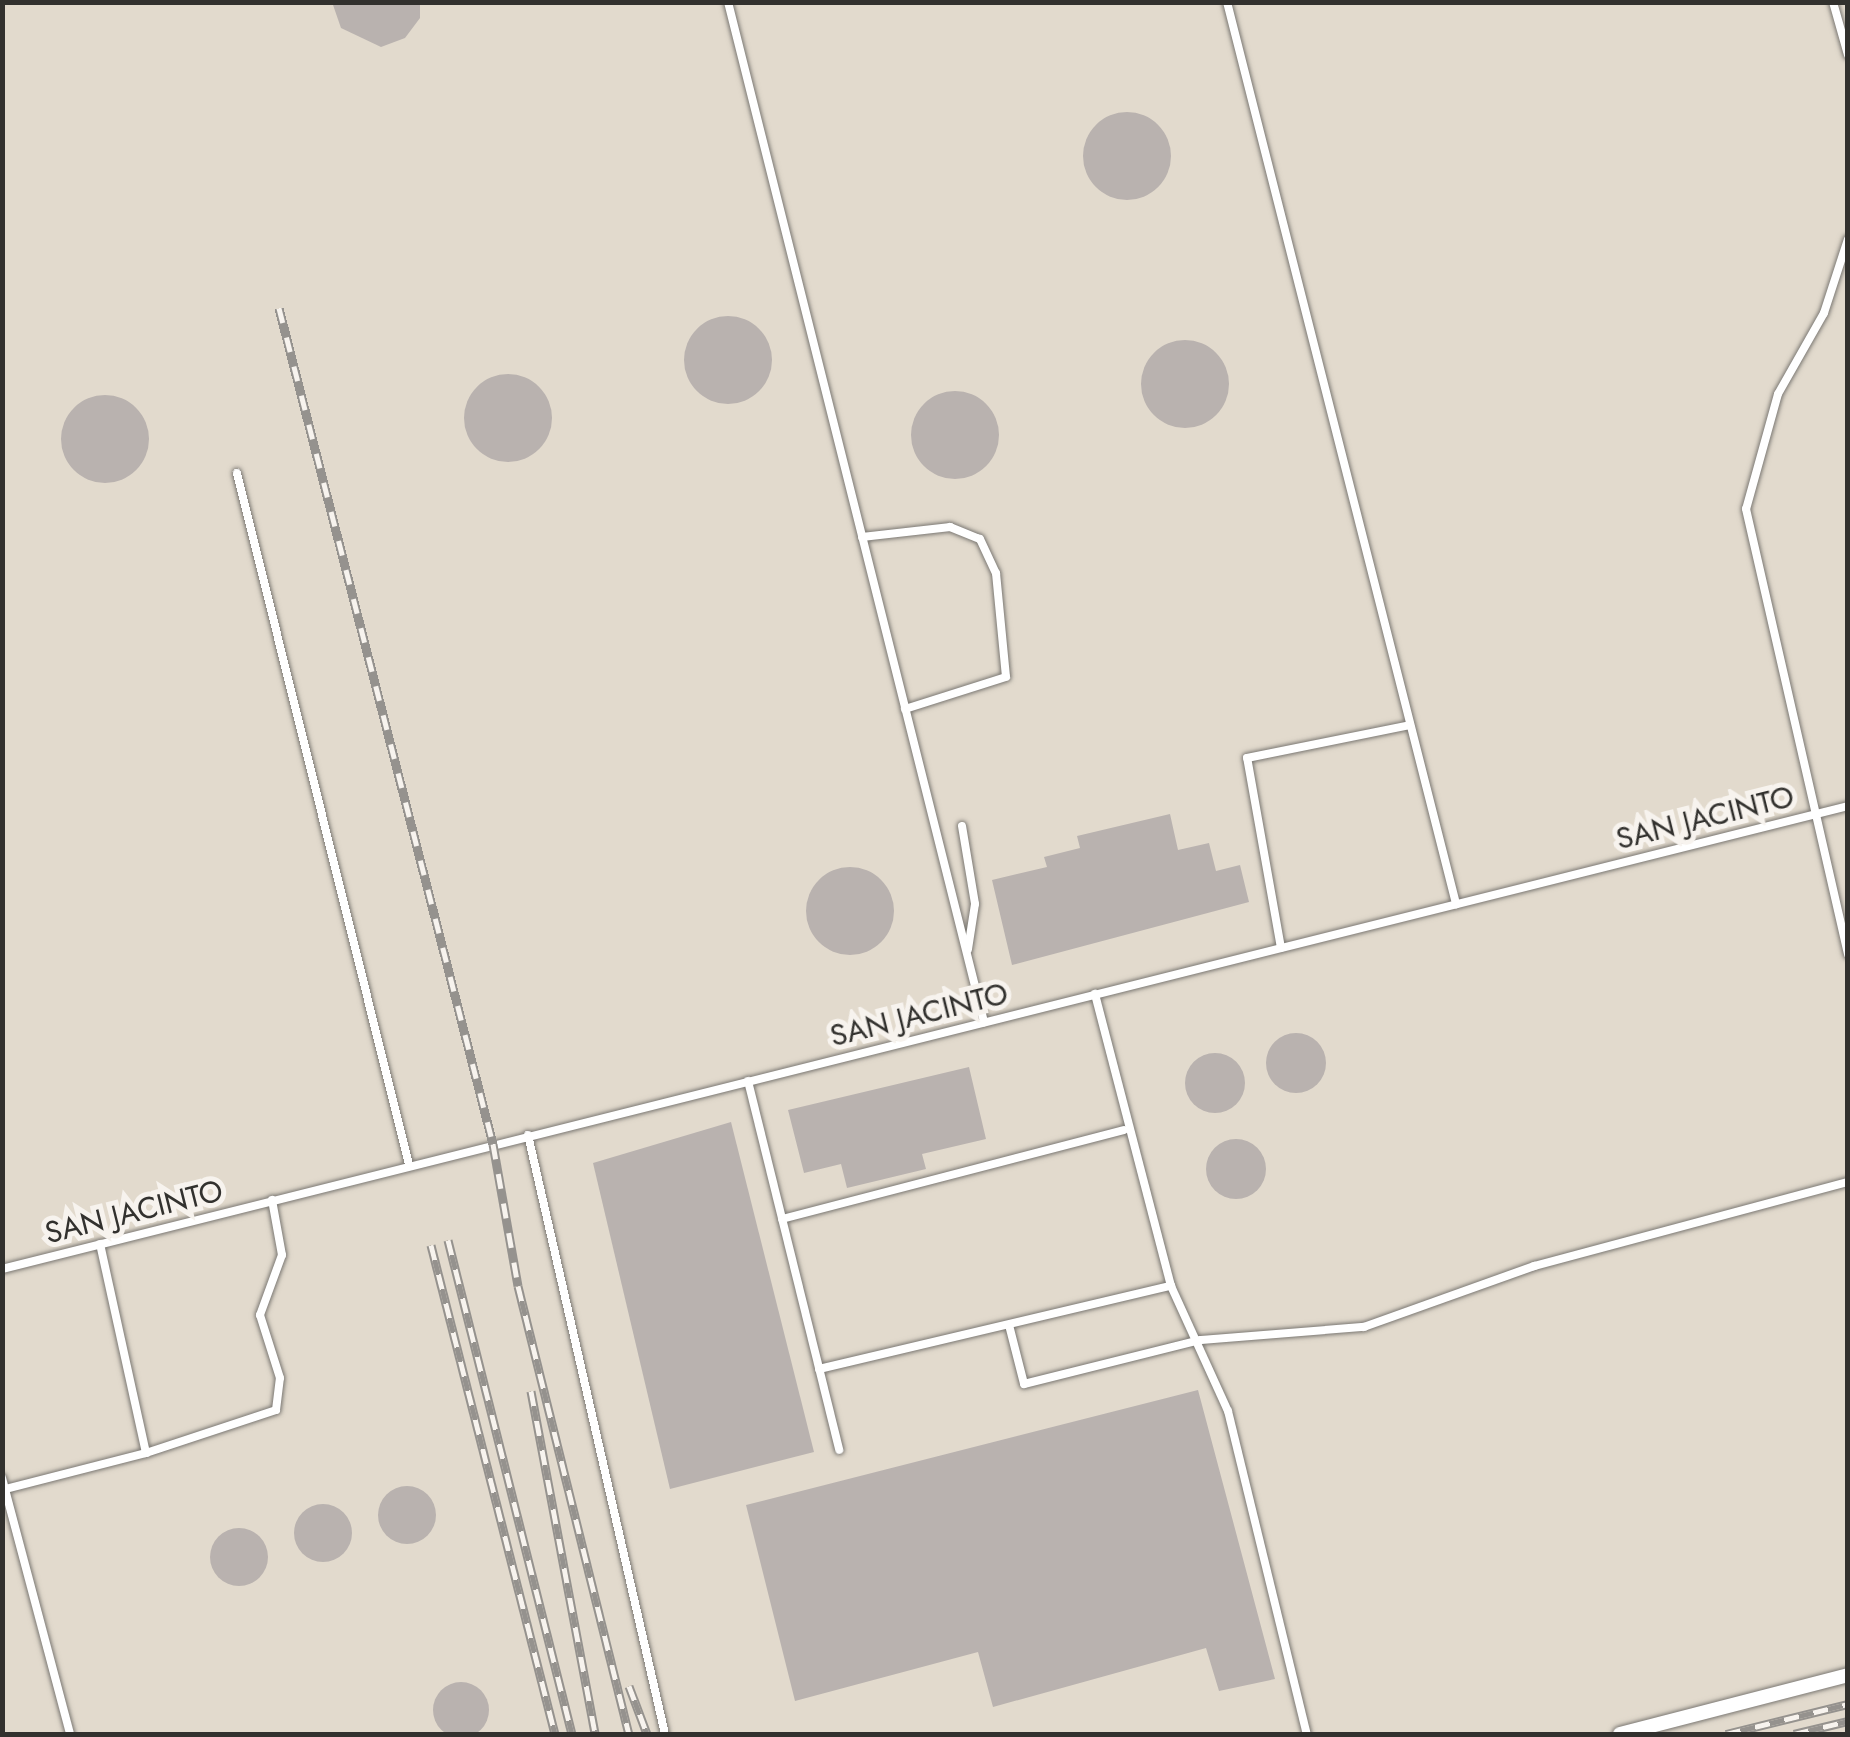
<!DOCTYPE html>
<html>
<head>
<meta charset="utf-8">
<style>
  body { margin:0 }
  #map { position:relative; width:1850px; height:1737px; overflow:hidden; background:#eae6e0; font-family:Jost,sans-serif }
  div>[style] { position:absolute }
  .built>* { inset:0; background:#e2dacd }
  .building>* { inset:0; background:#b9b2af }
  .round { border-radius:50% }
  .roads { filter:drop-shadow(0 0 2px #7b7873) drop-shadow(0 0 2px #7b7873) }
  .service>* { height:8px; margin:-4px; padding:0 4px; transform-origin:4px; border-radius:4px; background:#fff }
  .minor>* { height:14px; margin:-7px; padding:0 7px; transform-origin:7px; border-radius:7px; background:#fff }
  .rail>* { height:9px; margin-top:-4.5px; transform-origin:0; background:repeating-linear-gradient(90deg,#f7f3ee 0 15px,#95928e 0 30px); box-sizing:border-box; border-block:2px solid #95928e }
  span { translate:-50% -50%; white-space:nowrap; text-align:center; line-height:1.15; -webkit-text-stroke:10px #f7f3ee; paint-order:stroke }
  .street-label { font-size:30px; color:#32312e }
  .frame { position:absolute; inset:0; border:5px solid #32312e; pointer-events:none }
</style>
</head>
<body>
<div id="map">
  <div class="built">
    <i style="clip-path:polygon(3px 3px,1847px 3px,1847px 1734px,3px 1734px)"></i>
  </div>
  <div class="building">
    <i style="clip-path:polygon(332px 2px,420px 2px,420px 18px,405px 38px,381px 47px,341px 28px)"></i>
    <i class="round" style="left:1083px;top:112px;width:88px;height:88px"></i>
    <i class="round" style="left:684px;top:316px;width:88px;height:88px"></i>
    <i class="round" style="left:1141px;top:340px;width:88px;height:88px"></i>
    <i class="round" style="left:464px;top:374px;width:88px;height:88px"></i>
    <i class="round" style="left:911px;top:391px;width:88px;height:88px"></i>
    <i class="round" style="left:61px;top:395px;width:88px;height:88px"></i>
    <i style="clip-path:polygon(1170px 814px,1178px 850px,1209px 843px,1216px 871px,1240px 865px,1249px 902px,1012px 965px,992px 880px,1047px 867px,1044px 857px,1080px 848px,1077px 836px)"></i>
    <i class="round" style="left:806px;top:867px;width:88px;height:88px"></i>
    <i class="round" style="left:1266px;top:1033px;width:60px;height:60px"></i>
    <i class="round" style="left:1185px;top:1053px;width:60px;height:60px"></i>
    <i style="clip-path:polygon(969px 1067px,986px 1139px,922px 1154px,926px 1169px,847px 1188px,841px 1164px,804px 1173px,788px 1110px)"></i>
    <i style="clip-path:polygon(731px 1122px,814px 1452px,670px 1489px,593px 1163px)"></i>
    <i class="round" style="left:1206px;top:1139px;width:60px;height:60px"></i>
    <i style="clip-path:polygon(1198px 1390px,1275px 1679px,1219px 1691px,1206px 1648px,993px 1707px,978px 1652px,795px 1701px,746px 1505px)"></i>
    <i class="round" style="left:378px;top:1486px;width:58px;height:58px"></i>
    <i class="round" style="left:294px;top:1504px;width:58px;height:58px"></i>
    <i class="round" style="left:210px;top:1528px;width:58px;height:58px"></i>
    <i class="round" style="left:433px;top:1682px;width:56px;height:56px"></i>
  </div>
  <div class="roads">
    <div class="service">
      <i style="left:728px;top:2px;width:1052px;rotate:75.91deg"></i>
      <i style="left:1227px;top:2px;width:931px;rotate:75.75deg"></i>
      <i style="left:1833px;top:2px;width:55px;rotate:74.2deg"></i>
      <i style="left:1848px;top:239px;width:78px;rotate:108deg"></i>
      <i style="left:1824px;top:313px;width:93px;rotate:119.6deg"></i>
      <i style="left:1778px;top:394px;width:119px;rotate:105.5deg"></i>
      <i style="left:1746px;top:509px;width:457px;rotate:77.1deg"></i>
      <i style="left:237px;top:473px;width:713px;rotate:76.04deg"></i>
      <i style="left:862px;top:537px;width:89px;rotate:-6.5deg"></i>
      <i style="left:950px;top:527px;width:32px;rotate:22deg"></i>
      <i style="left:980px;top:539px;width:38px;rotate:65deg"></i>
      <i style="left:996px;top:573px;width:104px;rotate:84.5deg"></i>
      <i style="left:1006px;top:677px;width:106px;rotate:162.4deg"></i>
      <i style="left:962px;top:826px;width:79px;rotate:80.5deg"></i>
      <i style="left:975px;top:904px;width:46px;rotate:98.8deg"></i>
      <i style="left:1281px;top:948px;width:193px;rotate:-100.1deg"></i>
      <i style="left:1247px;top:758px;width:166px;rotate:-11.4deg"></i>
      <i style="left:748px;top:1081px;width:380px;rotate:76.1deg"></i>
      <i style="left:528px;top:1135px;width:614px;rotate:77.12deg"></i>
      <i style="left:782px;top:1219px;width:353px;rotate:-14.6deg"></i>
      <i style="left:2px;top:1269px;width:1903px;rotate:-14.08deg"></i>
      <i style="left:1171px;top:1286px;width:137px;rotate:65.5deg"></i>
      <i style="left:1228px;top:1411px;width:333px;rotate:76.3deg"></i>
      <i style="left:1009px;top:1325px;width:61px;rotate:75.7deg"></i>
      <i style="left:1024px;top:1384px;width:182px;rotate:-14deg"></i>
      <i style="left:1201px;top:1340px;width:164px;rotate:-4.6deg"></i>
      <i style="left:1364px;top:1327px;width:181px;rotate:-19.7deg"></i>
      <i style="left:1534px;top:1266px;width:325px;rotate:-15deg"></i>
      <i style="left:819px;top:1369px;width:362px;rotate:-13.3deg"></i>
      <i style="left:1171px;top:1286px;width:302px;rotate:-104.6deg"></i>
      <i style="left:146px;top:1453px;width:137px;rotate:-18.3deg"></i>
      <i style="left:276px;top:1410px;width:32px;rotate:-83deg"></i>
      <i style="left:280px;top:1378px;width:66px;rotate:-107.6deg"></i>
      <i style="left:260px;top:1315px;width:64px;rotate:-69.9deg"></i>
      <i style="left:282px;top:1255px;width:56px;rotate:-100.3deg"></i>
      <i style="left:2px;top:1478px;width:265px;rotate:75.1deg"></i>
      <i style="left:6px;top:1489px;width:145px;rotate:-14.4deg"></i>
      <i style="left:146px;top:1453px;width:214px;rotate:-102.4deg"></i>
    </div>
    <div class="minor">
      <i style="left:1620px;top:1734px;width:236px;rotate:-14.5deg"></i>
    </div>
  </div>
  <div class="rail">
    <i style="left:279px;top:308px;width:863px;rotate:75.64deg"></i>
    <i style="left:493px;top:1144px;width:144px;rotate:80deg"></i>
    <i style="left:518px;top:1286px;width:462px;rotate:76.1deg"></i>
    <i style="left:448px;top:1240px;width:509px;rotate:75.91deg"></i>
    <i style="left:431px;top:1245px;width:504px;rotate:75.77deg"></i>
    <i style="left:531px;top:1391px;width:349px;rotate:79.4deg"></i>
    <i style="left:629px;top:1686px;width:51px;rotate:69.4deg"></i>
    <i style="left:1726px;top:1734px;width:126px;rotate:-13.8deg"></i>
    <i style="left:1794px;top:1734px;width:56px;rotate:-13.5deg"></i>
  </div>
  <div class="street-label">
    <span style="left:1705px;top:818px;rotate:-14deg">SAN JACINTO</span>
    <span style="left:919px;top:1015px;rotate:-14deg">SAN JACINTO</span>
    <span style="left:134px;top:1212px;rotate:-14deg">SAN JACINTO</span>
  </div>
  <div class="frame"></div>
</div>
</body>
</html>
